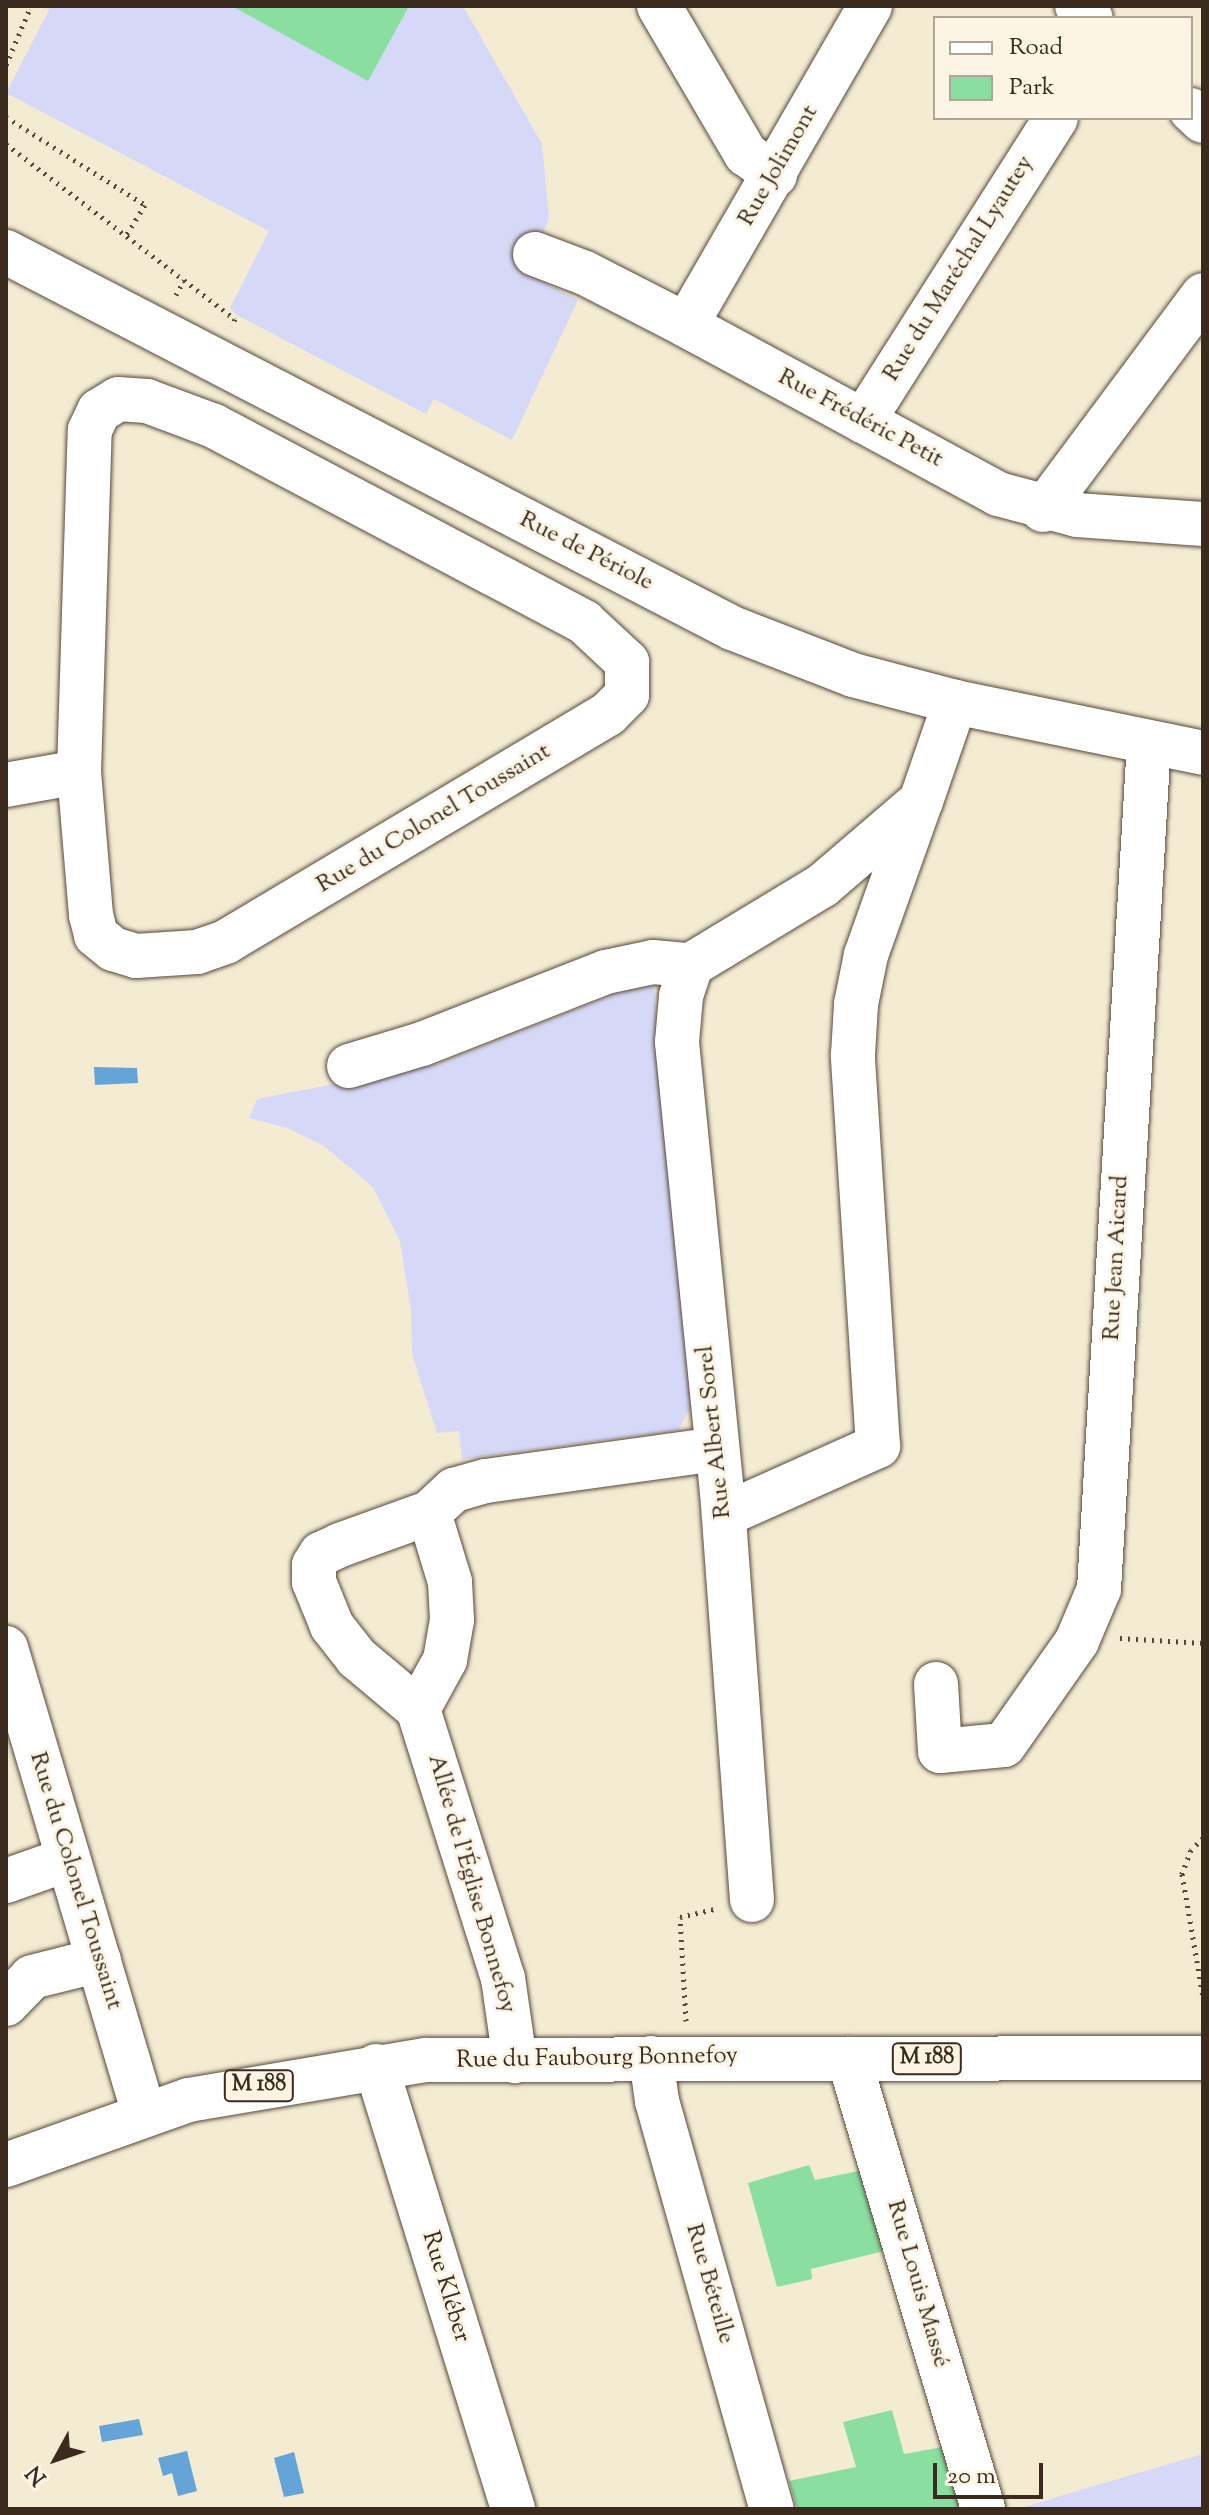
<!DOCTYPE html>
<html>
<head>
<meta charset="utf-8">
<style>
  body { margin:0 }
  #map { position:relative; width:1209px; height:2515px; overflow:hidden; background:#f3ecd3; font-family:"Sorts Mill Goudy",serif }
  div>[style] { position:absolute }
  .built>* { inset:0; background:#d6d8f8 }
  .green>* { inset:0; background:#8adea0 }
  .water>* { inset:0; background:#64a4d7 }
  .path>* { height:5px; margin-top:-2.5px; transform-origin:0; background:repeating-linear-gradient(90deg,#574739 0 2px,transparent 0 8px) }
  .roads { filter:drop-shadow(0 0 2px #574739) drop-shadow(0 0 2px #574739) }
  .minor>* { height:44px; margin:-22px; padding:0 22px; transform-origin:22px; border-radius:22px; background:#fff }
  .major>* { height:44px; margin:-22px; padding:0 22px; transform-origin:22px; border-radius:22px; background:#fff }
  span { translate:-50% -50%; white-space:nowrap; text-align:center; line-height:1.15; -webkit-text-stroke:6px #fcf5e5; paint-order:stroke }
  .shield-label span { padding:2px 6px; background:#fcf5e5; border:2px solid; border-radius:6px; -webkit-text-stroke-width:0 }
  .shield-label { font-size:22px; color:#3b2a1e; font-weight:700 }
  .street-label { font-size:24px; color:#3b2a1e }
  .frame { position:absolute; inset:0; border:8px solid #3b2a1e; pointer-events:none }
  .legend { position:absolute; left:933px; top:16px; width:260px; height:104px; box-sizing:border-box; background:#fcf5e5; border:2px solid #afa495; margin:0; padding:10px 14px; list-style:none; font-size:24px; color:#3b2a1e }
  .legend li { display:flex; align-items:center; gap:16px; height:40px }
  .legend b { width:40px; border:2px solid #afa495 }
  .north { position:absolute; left:16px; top:2419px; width:80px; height:80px; -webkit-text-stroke:6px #fcf5e5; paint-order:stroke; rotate:230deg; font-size:22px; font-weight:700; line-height:32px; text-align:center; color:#3b2a1e }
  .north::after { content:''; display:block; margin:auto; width:28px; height:36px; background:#3b2a1e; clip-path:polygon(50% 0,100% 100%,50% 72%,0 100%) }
  .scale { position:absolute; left:933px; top:2463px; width:110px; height:36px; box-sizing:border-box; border:4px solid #3b2a1e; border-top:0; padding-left:10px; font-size:24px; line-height:28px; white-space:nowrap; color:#3b2a1e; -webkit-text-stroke:6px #fcf5e5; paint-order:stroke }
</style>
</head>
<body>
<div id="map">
  <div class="built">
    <i style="clip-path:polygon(51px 6px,463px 6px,542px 144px,549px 218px,527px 274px,578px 300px,512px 440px,434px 399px,426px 414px,237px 315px,230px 308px,269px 231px,6px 93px)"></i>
    <i style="clip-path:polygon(653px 979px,693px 1403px,678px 1430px,462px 1459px,459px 1431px,437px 1433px,412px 1354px,411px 1310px,400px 1241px,373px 1187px,324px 1146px,287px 1128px,249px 1118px,257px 1099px,438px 1064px)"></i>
    <i style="clip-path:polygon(1203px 2454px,1203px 2509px,1018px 2509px,1080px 2490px)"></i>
  </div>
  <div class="green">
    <i style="clip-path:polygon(232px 6px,409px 6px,368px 81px)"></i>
    <i style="clip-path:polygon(809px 2165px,815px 2180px,868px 2169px,892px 2249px,811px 2269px,812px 2279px,777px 2287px,748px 2183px)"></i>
    <i style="clip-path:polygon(892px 2410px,904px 2454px,948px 2446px,966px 2509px,797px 2509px,789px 2481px,856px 2467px,843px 2422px)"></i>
  </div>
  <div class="water">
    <i style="clip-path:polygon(94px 1067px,137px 1068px,138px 1083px,95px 1085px)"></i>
    <i style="clip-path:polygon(139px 2419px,143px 2435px,102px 2442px,99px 2426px)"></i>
    <i style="clip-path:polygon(187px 2451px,197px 2491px,178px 2496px,172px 2473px,163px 2476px,158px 2458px)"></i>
    <i style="clip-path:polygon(294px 2452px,304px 2493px,284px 2497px,274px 2458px)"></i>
  </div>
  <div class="path">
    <i style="left:6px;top:65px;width:64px;rotate:-67deg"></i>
    <i style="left:6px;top:117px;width:165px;rotate:32.3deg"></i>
    <i style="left:145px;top:205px;width:36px;rotate:122deg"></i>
    <i style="left:6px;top:144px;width:288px;rotate:37.4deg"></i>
    <i style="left:235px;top:319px;width:8px;rotate:113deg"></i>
    <i style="left:176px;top:295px;width:17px;rotate:-62deg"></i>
    <i style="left:1120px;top:1638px;width:83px;rotate:3.4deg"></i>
    <i style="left:1203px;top:1838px;width:17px;rotate:135deg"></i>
    <i style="left:1191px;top:1850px;width:26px;rotate:111deg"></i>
    <i style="left:1182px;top:1874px;width:125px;rotate:80.3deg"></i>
    <i style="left:686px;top:2021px;width:104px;rotate:-93.3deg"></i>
    <i style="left:680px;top:1917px;width:37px;rotate:-13deg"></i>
  </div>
  <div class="roads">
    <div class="minor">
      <i style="left:659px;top:6px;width:172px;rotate:59.6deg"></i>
      <i style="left:746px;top:154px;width:36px;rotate:36deg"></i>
      <i style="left:1077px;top:6px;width:18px;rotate:41deg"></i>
      <i style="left:1191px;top:110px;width:16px;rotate:43deg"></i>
      <i style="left:6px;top:252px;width:818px;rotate:27.38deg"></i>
      <i style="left:732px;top:628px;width:130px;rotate:21.2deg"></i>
      <i style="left:853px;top:675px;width:106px;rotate:14.8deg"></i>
      <i style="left:955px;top:702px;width:253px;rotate:11.6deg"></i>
      <i style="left:535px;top:254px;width:53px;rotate:20.8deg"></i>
      <i style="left:585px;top:273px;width:114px;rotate:27.2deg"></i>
      <i style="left:686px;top:325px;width:355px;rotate:28.4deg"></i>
      <i style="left:998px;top:494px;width:82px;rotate:14.9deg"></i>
      <i style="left:1077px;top:515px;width:126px;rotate:4.1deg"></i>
      <i style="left:686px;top:325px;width:368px;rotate:-60deg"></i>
      <i style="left:118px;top:399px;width:29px;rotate:4deg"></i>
      <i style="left:147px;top:401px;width:72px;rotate:20.5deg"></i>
      <i style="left:214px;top:426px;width:419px;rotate:27.9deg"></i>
      <i style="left:584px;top:622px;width:59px;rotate:42.9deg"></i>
      <i style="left:627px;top:662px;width:33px;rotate:90deg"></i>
      <i style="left:627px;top:695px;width:27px;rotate:135deg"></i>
      <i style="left:608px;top:714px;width:445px;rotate:149.2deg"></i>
      <i style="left:226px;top:942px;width:31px;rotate:161deg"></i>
      <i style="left:197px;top:952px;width:61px;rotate:176.2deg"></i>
      <i style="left:136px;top:956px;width:24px;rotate:-163deg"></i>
      <i style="left:113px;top:949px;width:22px;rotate:-141deg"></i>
      <i style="left:96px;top:935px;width:21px;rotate:-104deg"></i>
      <i style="left:91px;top:915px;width:144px;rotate:-94.8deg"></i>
      <i style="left:79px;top:772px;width:342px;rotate:-88.2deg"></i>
      <i style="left:90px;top:430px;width:21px;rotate:-65deg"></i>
      <i style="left:99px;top:411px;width:22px;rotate:-32deg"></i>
      <i style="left:863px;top:421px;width:359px;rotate:-57.5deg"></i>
      <i style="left:1043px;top:510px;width:268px;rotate:-53.3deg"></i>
      <i style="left:6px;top:785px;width:74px;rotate:-10.1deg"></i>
      <i style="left:349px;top:1066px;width:76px;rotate:-16.8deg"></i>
      <i style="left:422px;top:1044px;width:198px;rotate:-21.4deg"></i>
      <i style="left:606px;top:972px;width:48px;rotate:-12deg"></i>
      <i style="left:653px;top:962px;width:38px;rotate:5deg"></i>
      <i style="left:724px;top:1515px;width:169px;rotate:-24.1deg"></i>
      <i style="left:878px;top:1446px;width:392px;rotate:-93.7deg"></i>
      <i style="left:853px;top:1055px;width:51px;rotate:-86.6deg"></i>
      <i style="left:856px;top:1004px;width:50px;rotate:-78.5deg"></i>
      <i style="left:866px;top:955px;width:161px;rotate:-70.4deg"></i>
      <i style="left:6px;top:1648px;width:485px;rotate:73.5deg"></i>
      <i style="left:936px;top:1684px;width:67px;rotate:86.6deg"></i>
      <i style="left:940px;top:1751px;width:64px;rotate:-5.4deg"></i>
      <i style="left:1004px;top:1745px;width:127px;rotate:-54.9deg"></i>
      <i style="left:1077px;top:1641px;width:56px;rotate:-67.1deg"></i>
      <i style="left:1099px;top:1589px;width:847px;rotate:-86.62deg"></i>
      <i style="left:418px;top:1709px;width:56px;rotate:-61.1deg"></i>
      <i style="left:445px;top:1660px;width:41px;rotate:-80.1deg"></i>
      <i style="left:452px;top:1620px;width:38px;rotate:-93deg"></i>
      <i style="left:450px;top:1582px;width:72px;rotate:-106.9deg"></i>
      <i style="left:429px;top:1513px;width:34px;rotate:-43deg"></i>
      <i style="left:454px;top:1490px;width:33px;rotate:-16deg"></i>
      <i style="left:486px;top:1481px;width:233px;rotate:-7.9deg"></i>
      <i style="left:418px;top:1709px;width:282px;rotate:72.5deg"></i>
      <i style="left:503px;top:1978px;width:84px;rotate:81.8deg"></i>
      <i style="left:418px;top:1709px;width:80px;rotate:-140.1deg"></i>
      <i style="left:357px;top:1658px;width:41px;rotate:-128deg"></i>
      <i style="left:332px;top:1626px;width:48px;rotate:-112.2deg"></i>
      <i style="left:314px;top:1582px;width:17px;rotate:-90deg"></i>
      <i style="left:314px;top:1565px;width:13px;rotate:-58deg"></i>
      <i style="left:321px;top:1554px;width:21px;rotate:-25deg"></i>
      <i style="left:340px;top:1545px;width:95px;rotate:-19.8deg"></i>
      <i style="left:6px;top:1881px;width:66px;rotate:-19.5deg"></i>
      <i style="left:752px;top:1900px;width:408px;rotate:-94.2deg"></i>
      <i style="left:722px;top:1493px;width:453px;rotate:-95.7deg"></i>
      <i style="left:677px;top:1042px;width:46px;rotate:-85deg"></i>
      <i style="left:681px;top:996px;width:33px;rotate:-72deg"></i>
      <i style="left:691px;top:965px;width:154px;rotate:-31.2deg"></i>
      <i style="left:823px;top:885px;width:129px;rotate:-40.6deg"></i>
      <i style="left:921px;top:801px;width:105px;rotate:-71deg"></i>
      <i style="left:6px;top:2004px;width:37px;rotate:-46deg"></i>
      <i style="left:32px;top:1977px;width:69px;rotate:-14.2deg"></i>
      <i style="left:651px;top:2058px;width:43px;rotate:82.1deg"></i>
      <i style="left:657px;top:2101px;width:424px;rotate:74.3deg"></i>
      <i style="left:849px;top:2059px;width:470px;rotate:73.4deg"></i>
      <i style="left:376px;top:2066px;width:464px;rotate:72.8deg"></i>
    </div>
    <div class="major">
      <i style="left:6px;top:2165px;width:194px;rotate:-19.6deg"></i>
      <i style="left:189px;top:2100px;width:240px;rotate:-9.6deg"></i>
      <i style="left:426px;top:2060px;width:777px;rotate:-0.15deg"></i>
    </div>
  </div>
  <div class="shield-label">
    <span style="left:927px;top:2059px">M 188</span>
    <span style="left:259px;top:2086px">M 188</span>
  </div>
  <div class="street-label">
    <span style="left:779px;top:166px;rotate:-60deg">Rue Jolimont</span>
    <span style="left:959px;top:269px;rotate:-58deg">Rue du Maréchal Lyautey</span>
    <span style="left:860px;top:419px;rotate:28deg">Rue Frédéric Petit</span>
    <span style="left:586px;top:552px;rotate:27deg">Rue de Périole</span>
    <span style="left:434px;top:819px;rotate:-31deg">Rue du Colonel Toussaint</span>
    <span style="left:1117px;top:1258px;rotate:-87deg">Rue Jean Aicard</span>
    <span style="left:715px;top:1432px;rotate:-96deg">Rue Albert Sorel</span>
    <span style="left:75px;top:1881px;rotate:73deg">Rue du Colonel Toussaint</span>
    <span style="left:471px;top:1884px;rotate:74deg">Allée de l'Église Bonnefoy</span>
    <span style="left:597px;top:2059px;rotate:-1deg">Rue du Faubourg Bonnefoy</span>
    <span style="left:709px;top:2284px;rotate:74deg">Rue Béteille</span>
    <span style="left:917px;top:2284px;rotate:74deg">Rue Louis Massé</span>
    <span style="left:445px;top:2287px;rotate:73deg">Rue Kléber</span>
  </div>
  <div class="frame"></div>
  <ul class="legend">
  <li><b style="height:10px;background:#fff"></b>Road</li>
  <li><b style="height:22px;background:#8adea0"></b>Park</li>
  </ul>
  <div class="north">N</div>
  <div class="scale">20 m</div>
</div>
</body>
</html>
